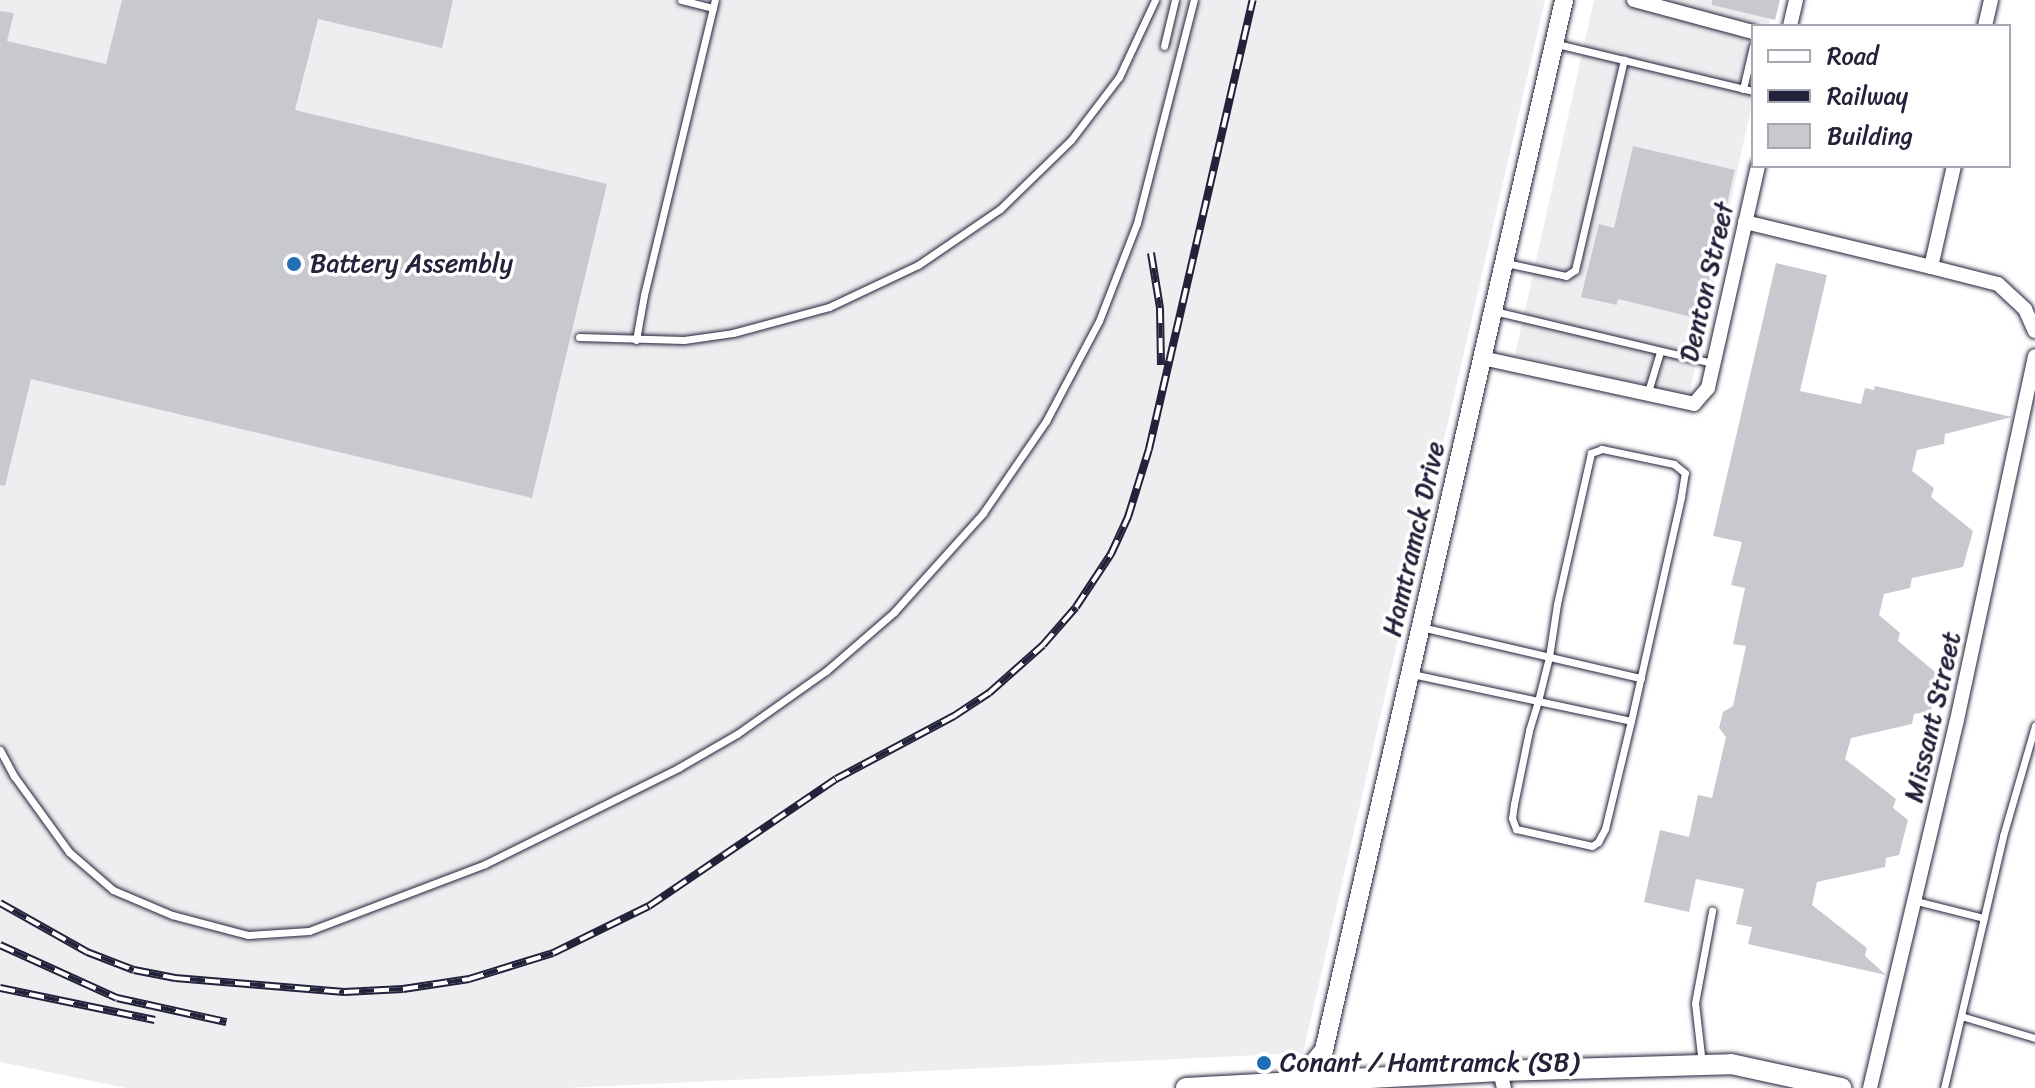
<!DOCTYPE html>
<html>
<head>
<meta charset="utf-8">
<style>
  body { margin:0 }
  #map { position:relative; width:2035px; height:1088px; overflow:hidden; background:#fff; font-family:Sriracha,sans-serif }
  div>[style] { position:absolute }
  .built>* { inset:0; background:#eeeef1 }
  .building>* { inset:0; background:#c8c8cf }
  .roads { filter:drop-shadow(0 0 2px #22223b) drop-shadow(0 0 2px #22223b) }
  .service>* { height:7px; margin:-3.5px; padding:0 3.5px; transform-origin:3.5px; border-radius:3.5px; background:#fff }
  .minor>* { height:14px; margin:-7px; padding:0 7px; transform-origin:7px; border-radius:7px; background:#fff }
  .tertiary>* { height:18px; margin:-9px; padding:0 9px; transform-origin:9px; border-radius:9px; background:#fff }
  .secondary>* { height:20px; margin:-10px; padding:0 10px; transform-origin:10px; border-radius:10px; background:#fff }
  .rail>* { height:8px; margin-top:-4px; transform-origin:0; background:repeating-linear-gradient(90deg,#fff 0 15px,#22223b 0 30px); box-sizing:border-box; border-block:2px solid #22223b }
  .dots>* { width:22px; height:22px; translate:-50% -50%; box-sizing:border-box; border:4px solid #fff; border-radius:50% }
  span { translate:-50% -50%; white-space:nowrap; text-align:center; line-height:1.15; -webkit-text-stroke:7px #fff; paint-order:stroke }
  .poi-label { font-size:26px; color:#22223b }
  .left { translate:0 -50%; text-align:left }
  .street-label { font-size:26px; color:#22223b }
  .legend { position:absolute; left:1751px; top:24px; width:260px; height:144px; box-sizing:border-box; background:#fff; border:2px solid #a7a7b1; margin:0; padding:10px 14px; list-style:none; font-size:24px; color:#22223b }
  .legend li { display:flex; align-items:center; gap:16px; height:40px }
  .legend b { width:40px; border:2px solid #a7a7b1 }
</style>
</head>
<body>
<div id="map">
  <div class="built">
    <i style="clip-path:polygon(0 0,1545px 0,1303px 1053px,566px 1088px,126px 1088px,0 1062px)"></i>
    <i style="clip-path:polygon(1594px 0,1774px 0,1769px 26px,1753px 26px,1753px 99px,1689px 395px,1515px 355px)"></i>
  </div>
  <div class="building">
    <i style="clip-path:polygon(122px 0,453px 0,442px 48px,318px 19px,295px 110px,607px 184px,532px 498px,31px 379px,5px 486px,0 485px,0 11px,14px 13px,7px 41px,106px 64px)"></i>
    <i style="clip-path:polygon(1712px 0,1780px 0,1775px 20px,1712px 5px)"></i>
    <i style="clip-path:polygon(1633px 146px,1735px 170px,1700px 319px,1618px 299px,1617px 305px,1581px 297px,1599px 224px,1614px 228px)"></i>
    <i style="clip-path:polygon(1776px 263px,1827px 275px,1800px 391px,1861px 404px,1865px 388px,1874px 390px,1875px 386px,2012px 417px,1945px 434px,1944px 444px,1917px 450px,1912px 471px,1934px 488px,1931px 497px,1973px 531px,1963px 567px,1912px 578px,1910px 588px,1884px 594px,1879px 615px,1900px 633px,1898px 641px,1940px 676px,1931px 711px,1914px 714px,1912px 724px,1851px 738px,1845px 759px,1896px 799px,1893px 808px,1908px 820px,1899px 855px,1886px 858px,1885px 867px,1817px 882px,1812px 905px,1867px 948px,1865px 956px,1886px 975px,1748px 944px,1752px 927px,1736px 924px,1744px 889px,1696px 879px,1689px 912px,1644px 902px,1660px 830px,1689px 837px,1698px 795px,1712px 798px,1726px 737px,1719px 728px,1723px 712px,1733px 706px,1746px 646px,1733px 644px,1745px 588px,1731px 585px,1742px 542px,1713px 536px)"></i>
  </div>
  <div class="roads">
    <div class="service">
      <i style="left:681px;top:0;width:33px;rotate:14deg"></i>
      <i style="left:1557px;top:44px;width:202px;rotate:13.5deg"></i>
      <i style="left:1164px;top:46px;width:47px;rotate:-76.6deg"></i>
      <i style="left:1743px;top:89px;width:44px;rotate:-76.9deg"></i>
      <i style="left:1506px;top:263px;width:61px;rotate:12.2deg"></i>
      <i style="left:1566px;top:276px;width:11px;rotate:-34deg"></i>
      <i style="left:1575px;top:270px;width:216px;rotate:-76.9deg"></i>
      <i style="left:1494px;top:311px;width:225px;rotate:13.4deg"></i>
      <i style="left:579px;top:337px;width:105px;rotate:1.6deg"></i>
      <i style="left:684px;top:340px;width:49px;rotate:-8.1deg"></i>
      <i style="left:733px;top:333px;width:99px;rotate:-15.2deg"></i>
      <i style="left:829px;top:307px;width:98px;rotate:-25.3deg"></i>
      <i style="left:918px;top:265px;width:99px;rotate:-34.3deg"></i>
      <i style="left:1000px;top:209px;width:99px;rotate:-44.2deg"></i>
      <i style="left:1071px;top:140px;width:79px;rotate:-52.7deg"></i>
      <i style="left:1119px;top:77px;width:85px;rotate:-64.9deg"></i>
      <i style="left:636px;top:340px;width:46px;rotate:-79.9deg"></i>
      <i style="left:644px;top:295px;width:303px;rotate:-76.5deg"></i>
      <i style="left:1647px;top:395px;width:45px;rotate:-73.2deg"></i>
      <i style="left:1421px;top:627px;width:226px;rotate:13.1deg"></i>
      <i style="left:1412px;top:674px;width:129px;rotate:12.1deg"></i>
      <i style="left:1538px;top:701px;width:95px;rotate:12.1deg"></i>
      <i style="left:1631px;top:721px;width:230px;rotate:-77.4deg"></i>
      <i style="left:1681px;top:497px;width:24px;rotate:-81deg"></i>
      <i style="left:1685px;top:473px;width:14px;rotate:-141deg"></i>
      <i style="left:1674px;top:464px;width:74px;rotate:-168.2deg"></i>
      <i style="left:1602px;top:449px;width:12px;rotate:160deg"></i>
      <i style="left:1591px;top:453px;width:155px;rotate:102.7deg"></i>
      <i style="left:1557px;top:604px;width:54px;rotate:98.6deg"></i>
      <i style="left:1549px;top:657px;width:45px;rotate:104deg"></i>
      <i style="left:1538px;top:701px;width:31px;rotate:107deg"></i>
      <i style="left:1529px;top:731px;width:75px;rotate:101.6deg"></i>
      <i style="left:1514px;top:804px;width:14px;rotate:98deg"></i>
      <i style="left:1512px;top:818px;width:12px;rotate:70deg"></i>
      <i style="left:1516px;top:829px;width:78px;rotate:12.6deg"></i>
      <i style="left:1592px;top:846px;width:7px;rotate:-34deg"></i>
      <i style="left:1598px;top:842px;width:15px;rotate:-62deg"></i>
      <i style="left:1605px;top:829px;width:111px;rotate:-76.5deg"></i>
      <i style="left:0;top:750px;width:30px;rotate:62deg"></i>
      <i style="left:14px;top:776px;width:94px;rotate:54.1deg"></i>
      <i style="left:69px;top:852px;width:58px;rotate:40.8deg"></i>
      <i style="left:113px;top:890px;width:64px;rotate:23deg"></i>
      <i style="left:172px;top:915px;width:79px;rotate:14.7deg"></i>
      <i style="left:248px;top:935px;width:61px;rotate:-3.8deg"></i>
      <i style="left:309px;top:931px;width:188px;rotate:-20.8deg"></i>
      <i style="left:485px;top:864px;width:216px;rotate:-26.4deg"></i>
      <i style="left:678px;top:768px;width:68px;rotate:-30deg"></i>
      <i style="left:737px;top:734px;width:109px;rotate:-35.3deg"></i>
      <i style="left:826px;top:671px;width:90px;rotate:-40.9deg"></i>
      <i style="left:894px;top:612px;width:133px;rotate:-48deg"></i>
      <i style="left:983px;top:513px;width:112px;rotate:-55.6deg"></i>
      <i style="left:1046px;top:421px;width:113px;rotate:-62.1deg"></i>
      <i style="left:1099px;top:321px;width:105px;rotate:-68.8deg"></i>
      <i style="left:1137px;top:223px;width:230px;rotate:-75.7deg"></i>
      <i style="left:1916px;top:901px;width:70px;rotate:14deg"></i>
      <i style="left:1961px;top:1016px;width:77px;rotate:16.6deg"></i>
      <i style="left:1702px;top:1064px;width:61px;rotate:-96.5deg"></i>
      <i style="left:1695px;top:1003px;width:94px;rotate:-79.5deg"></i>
      <i style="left:1944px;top:1088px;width:259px;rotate:-76.8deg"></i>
      <i style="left:2003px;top:836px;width:115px;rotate:-73.8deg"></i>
    </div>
    <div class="minor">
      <i style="left:1634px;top:0;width:123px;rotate:15.1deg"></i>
      <i style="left:1790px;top:26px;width:27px;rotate:-77deg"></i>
      <i style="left:1985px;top:26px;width:27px;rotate:-77deg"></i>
      <i style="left:1745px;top:222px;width:191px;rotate:13.6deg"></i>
      <i style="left:1931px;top:267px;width:104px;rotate:-77.2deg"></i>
      <i style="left:1931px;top:267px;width:69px;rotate:14.2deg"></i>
      <i style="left:1998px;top:284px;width:37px;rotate:43deg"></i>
      <i style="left:2025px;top:309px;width:24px;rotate:66deg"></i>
      <i style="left:1482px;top:358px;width:217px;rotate:12.2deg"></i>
      <i style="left:1694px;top:404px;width:21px;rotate:-49deg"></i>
      <i style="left:1708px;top:388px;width:228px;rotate:-77.3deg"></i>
      <i style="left:1500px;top:1071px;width:17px;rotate:77deg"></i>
      <i style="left:1870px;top:1088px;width:378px;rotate:-76.7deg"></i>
      <i style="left:1957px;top:720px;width:372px;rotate:-77.9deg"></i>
    </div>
    <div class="tertiary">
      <i style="left:1298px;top:1082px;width:41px;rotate:-50.9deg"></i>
      <i style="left:1324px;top:1050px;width:1077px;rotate:-77.12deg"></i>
    </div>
    <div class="secondary">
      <i style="left:1186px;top:1088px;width:314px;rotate:-3.1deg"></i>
      <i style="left:1500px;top:1071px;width:231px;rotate:-1.7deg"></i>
      <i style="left:1731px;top:1064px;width:113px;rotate:12.3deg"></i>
    </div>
  </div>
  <div class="rail">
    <i style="left:1151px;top:253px;width:56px;rotate:80.7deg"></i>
    <i style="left:1160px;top:308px;width:57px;rotate:89deg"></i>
    <i style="left:0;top:903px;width:100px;rotate:29.4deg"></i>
    <i style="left:87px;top:952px;width:50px;rotate:21deg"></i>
    <i style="left:134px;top:970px;width:42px;rotate:11deg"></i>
    <i style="left:175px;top:978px;width:170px;rotate:4.7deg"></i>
    <i style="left:344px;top:992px;width:59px;rotate:-2.9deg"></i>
    <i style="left:403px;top:989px;width:67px;rotate:-8.6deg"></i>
    <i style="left:469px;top:979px;width:88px;rotate:-17.2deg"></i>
    <i style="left:553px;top:953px;width:107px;rotate:-26.1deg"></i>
    <i style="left:649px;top:906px;width:226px;rotate:-34.2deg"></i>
    <i style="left:836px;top:779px;width:134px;rotate:-28.1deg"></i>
    <i style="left:954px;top:716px;width:42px;rotate:-33.3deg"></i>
    <i style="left:989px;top:693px;width:72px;rotate:-41.6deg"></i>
    <i style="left:1043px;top:645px;width:50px;rotate:-49deg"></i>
    <i style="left:1076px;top:607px;width:64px;rotate:-56.6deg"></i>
    <i style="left:1111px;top:554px;width:41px;rotate:-65.3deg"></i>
    <i style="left:1128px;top:517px;width:71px;rotate:-72.8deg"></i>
    <i style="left:1149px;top:449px;width:461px;rotate:-77deg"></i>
    <i style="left:0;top:945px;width:128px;rotate:24.4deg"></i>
    <i style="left:117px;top:998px;width:112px;rotate:12.4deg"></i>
    <i style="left:0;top:988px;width:158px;rotate:11.7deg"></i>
  </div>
  <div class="dots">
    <i style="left:294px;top:264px;background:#1f6fb2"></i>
    <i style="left:1264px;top:1063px;background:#1f6fb2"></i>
  </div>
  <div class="poi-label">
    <span class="left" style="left:310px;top:264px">Battery Assembly</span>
    <span class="left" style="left:1280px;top:1063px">Conant / Hamtramck (SB)</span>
  </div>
  <div class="street-label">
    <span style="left:1707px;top:282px;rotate:-77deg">Denton Street</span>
    <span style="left:1414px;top:539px;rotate:-77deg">Hamtramck Drive</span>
    <span style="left:1933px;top:717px;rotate:-77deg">Missant Street</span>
  </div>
  <ul class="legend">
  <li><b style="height:10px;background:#fff"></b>Road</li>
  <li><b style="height:10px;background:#22223b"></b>Railway</li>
  <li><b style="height:22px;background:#c8c8cf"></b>Building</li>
  </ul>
</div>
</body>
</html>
